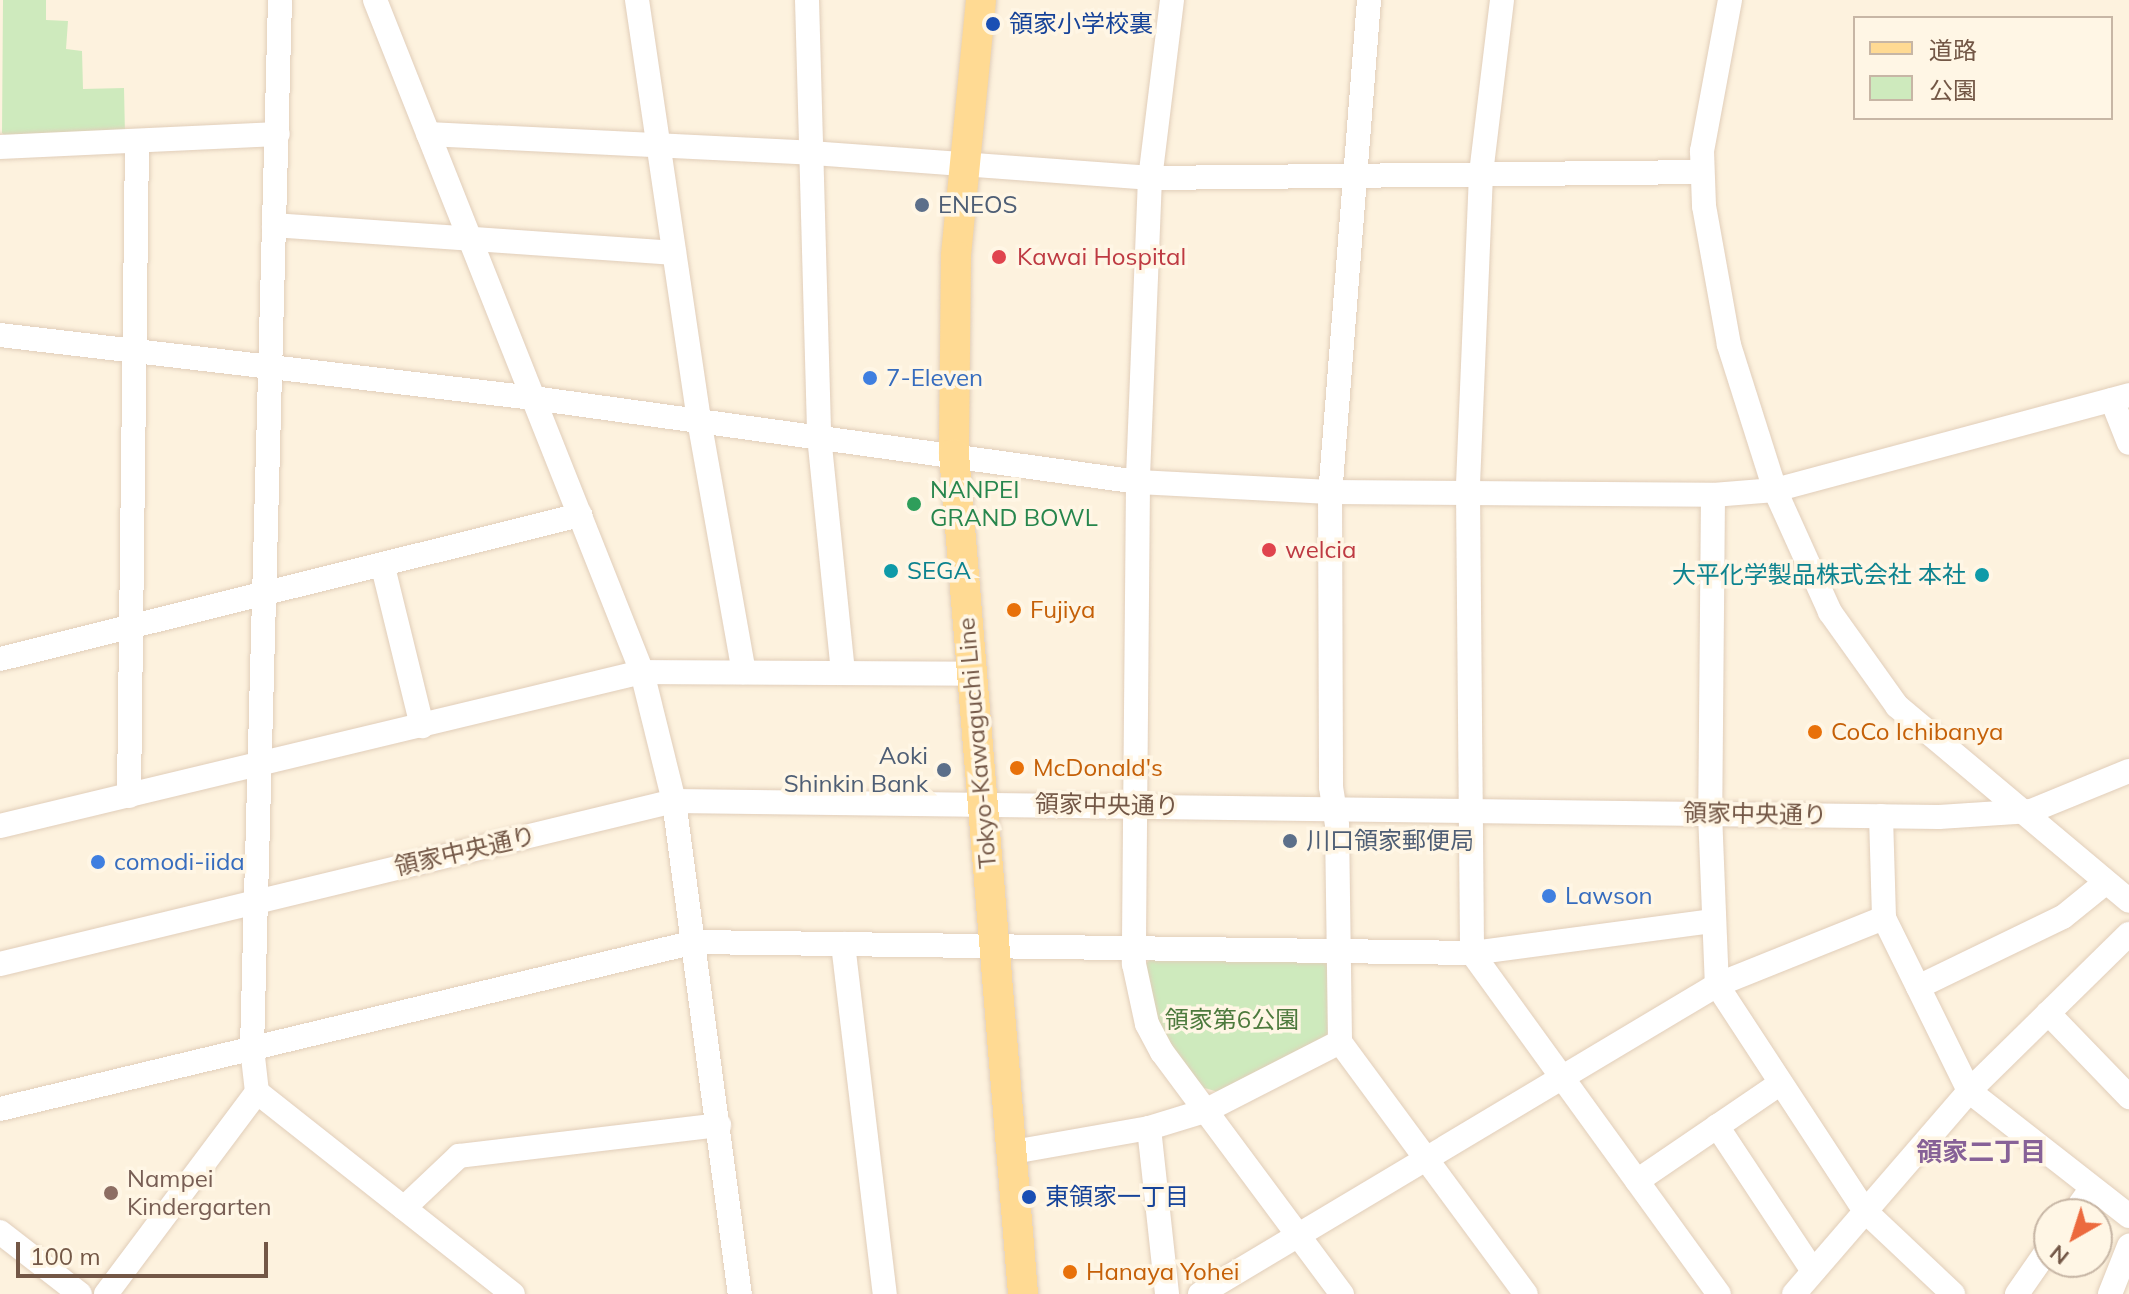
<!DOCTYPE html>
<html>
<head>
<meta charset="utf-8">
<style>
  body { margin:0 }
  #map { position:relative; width:2129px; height:1294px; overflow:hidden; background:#fdf2de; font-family:Mulish,"Noto Sans JP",sans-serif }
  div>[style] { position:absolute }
  .green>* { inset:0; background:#ceeabd }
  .roads { filter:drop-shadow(0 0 2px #e1ceba) drop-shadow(0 0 2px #e1ceba) }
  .minor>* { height:24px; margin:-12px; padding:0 12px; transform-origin:12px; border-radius:12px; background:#fff }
  .major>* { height:30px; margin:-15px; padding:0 15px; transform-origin:15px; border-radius:15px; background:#ffda93 }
  .dots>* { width:22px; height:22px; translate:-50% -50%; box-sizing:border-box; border:4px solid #fff6e5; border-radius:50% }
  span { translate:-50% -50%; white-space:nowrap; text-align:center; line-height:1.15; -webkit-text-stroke:7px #fff6e5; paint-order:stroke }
  .transit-label { font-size:24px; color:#164399 }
  .left { translate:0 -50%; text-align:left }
  .service-label { font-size:24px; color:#4e5e75 }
  .right { translate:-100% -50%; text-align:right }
  .health-label { font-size:24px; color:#be3a42 }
  .shop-label { font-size:24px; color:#366cbe }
  .leisure-label { font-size:24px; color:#27864d }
  .culture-label { font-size:24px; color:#0d838f }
  .food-label { font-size:24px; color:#c56008 }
  .street-label { font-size:24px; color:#735746 }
  .park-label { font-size:24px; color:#4d7a3d }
  .education-label { font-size:24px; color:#785e54 }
  .neighbourhood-label { font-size:26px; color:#876197; font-weight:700 }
  .legend { position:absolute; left:1853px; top:16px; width:260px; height:104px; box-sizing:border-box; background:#fff6e5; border:2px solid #c7b6a5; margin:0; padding:10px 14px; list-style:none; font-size:24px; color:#735746 }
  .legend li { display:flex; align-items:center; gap:16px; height:40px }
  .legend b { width:40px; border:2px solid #c7b6a5 }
  .north { position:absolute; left:2033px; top:1198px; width:80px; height:80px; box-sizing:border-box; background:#fff6e5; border:2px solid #c7b6a5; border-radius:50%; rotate:219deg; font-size:22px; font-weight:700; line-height:32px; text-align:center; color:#735746 }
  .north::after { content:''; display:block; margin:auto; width:28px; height:36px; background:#ec6a3e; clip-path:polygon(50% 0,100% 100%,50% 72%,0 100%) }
  .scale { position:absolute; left:16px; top:1242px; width:252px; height:36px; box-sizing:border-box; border:4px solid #735746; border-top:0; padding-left:10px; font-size:24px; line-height:28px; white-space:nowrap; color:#735746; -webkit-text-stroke:6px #fff6e5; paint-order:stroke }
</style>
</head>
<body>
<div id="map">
  <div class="green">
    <i style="clip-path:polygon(3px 0,46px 0,46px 20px,68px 21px,66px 49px,82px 51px,83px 89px,124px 88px,125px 135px,13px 142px,2px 133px)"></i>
    <i style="clip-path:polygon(1153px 956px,1322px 957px,1332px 967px,1333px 1030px,1326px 1042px,1229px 1095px,1201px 1087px,1164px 1035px,1149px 995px,1144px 966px)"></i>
  </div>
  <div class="roads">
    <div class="minor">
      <i style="left:375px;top:0;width:723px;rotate:68.33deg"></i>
      <i style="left:642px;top:672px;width:133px;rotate:76.1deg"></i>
      <i style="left:674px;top:801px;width:497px;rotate:82.4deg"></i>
      <i style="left:637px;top:0;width:425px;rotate:81.6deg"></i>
      <i style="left:699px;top:420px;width:256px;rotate:79.9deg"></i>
      <i style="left:807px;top:0;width:436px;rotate:88.4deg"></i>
      <i style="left:819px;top:436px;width:237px;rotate:84.2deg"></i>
      <i style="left:1172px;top:0;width:179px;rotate:97deg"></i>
      <i style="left:1150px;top:178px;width:304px;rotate:92.3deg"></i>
      <i style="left:1138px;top:482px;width:482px;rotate:90.5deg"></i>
      <i style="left:1134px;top:964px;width:61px;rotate:77.8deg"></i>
      <i style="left:1147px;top:1024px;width:32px;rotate:62deg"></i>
      <i style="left:1162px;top:1052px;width:302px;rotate:53.4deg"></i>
      <i style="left:1369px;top:0;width:494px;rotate:94.5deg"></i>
      <i style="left:1330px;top:492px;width:295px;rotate:89.8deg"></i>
      <i style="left:1331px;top:787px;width:38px;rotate:81deg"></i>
      <i style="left:1337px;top:825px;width:217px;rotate:89.2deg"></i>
      <i style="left:1340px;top:1042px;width:313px;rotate:53.6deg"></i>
      <i style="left:1502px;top:0;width:175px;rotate:96.9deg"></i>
      <i style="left:1481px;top:174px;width:316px;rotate:92.4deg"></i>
      <i style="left:1468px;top:490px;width:463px;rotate:89.5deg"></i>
      <i style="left:1472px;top:953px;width:421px;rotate:54.1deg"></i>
      <i style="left:1730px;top:0;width:154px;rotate:100.5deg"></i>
      <i style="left:1702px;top:151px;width:55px;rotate:87.9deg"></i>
      <i style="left:1704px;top:206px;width:141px;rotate:79.8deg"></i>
      <i style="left:1729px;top:345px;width:152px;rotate:72.4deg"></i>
      <i style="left:1775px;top:490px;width:134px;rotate:65.7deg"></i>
      <i style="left:1830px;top:612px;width:115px;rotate:54.5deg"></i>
      <i style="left:1897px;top:706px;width:303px;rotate:40deg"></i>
      <i style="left:428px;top:134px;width:384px;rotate:2.8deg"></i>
      <i style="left:812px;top:153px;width:339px;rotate:4.2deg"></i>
      <i style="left:1150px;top:178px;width:551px;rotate:-0.62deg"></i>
      <i style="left:0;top:147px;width:278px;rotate:-2.7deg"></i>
      <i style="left:274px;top:225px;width:401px;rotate:4deg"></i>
      <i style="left:0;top:335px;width:537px;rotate:6.74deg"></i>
      <i style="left:533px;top:398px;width:611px;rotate:7.9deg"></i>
      <i style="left:1138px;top:482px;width:192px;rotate:3deg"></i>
      <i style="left:1330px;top:492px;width:383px;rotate:0.4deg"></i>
      <i style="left:1713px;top:495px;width:62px;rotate:-4.6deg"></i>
      <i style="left:1775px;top:490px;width:367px;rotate:-15deg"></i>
      <i style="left:2112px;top:400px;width:46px;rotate:68.4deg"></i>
      <i style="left:1713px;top:495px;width:318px;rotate:90.5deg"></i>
      <i style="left:1710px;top:813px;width:172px;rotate:87.7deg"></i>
      <i style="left:1717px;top:985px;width:270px;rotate:56.8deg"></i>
      <i style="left:1865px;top:1211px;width:121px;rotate:43.3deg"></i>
      <i style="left:383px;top:567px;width:164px;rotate:76.2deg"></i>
      <i style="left:0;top:659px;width:598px;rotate:-13.94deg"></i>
      <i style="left:129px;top:796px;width:655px;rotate:-89.3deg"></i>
      <i style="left:1881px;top:816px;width:102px;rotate:88.3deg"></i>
      <i style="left:1884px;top:918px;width:193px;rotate:63.8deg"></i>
      <i style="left:1969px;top:1091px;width:203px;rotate:38deg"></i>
      <i style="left:0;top:826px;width:660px;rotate:-13.49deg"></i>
      <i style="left:642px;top:672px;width:328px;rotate:0.3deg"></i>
      <i style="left:843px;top:944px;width:353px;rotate:83.2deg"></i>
      <i style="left:0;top:964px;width:693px;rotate:-13.6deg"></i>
      <i style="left:674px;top:801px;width:1265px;rotate:0.72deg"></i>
      <i style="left:1939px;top:817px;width:92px;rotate:-3.7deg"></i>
      <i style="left:2031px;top:811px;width:106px;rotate:-22.2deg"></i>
      <i style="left:1918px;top:987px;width:161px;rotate:-25.8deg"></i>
      <i style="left:2063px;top:917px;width:55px;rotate:-39.1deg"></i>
      <i style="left:2048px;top:1013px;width:117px;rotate:46deg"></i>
      <i style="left:257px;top:1092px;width:326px;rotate:38.3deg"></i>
      <i style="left:0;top:1109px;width:715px;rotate:-13.51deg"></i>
      <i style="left:695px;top:942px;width:777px;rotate:0.81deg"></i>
      <i style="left:1472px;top:953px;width:241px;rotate:-7.6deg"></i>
      <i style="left:1717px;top:1126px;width:174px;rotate:56.5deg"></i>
      <i style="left:1149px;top:1128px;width:167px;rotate:83.8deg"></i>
      <i style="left:1013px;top:1152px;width:138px;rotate:-10deg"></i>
      <i style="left:1149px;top:1128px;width:59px;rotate:-16.9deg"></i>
      <i style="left:1205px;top:1111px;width:152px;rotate:-27.1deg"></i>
      <i style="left:1637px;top:1181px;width:172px;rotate:-34.3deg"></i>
      <i style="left:404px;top:1208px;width:76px;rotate:-43.4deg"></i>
      <i style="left:459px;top:1156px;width:262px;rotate:-6.8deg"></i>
      <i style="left:2073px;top:1214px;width:31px;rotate:-54deg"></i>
      <i style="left:0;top:1232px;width:101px;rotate:37.8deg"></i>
      <i style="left:106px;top:1294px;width:252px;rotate:-53.2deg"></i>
      <i style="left:257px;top:1092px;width:44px;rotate:-96.5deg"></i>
      <i style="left:252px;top:1048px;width:1048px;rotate:-88.47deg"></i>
      <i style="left:1200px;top:1294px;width:602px;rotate:-30.87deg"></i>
      <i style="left:1717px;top:985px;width:180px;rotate:-21.9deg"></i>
      <i style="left:1794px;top:1294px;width:268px;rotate:-49.2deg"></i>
      <i style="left:1969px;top:1091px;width:224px;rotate:-44.5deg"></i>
      <i style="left:2017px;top:1294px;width:56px;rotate:-55.2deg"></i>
      <i style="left:2110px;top:1294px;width:52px;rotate:-68.4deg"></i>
    </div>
    <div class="major">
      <i style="left:981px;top:0;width:257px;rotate:95.6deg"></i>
      <i style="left:956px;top:256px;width:198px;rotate:90.6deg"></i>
      <i style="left:954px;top:454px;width:843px;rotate:85.3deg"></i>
    </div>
  </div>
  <div class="dots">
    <i style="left:993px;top:24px;background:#1a4fb4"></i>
    <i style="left:922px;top:205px;background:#5c6f8a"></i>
    <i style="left:999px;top:257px;background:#e0444e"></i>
    <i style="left:870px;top:378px;background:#3f7fe0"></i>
    <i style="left:914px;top:504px;background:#2e9e5b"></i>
    <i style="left:1269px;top:550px;background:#e0444e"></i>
    <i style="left:891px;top:571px;background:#0f9aa8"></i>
    <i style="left:1982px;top:575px;background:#0f9aa8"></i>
    <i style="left:1014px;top:610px;background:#e8710a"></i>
    <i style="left:1815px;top:732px;background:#e8710a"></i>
    <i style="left:1017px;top:768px;background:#e8710a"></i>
    <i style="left:944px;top:770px;background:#5c6f8a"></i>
    <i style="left:1290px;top:841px;background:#5c6f8a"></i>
    <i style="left:98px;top:862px;background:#3f7fe0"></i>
    <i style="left:1549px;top:896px;background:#3f7fe0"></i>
    <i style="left:111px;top:1193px;background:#8d6e63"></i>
    <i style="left:1029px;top:1197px;background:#1a4fb4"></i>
    <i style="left:1070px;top:1272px;background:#e8710a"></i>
  </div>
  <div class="transit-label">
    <span class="left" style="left:1009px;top:24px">領家小学校裏</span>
    <span class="left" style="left:1045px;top:1197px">東領家一丁目</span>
  </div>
  <div class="service-label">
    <span class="left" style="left:938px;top:205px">ENEOS</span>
    <span class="right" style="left:928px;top:770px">Aoki<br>Shinkin Bank</span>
    <span class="left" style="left:1306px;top:841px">川口領家郵便局</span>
  </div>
  <div class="health-label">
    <span class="left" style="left:1017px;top:257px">Kawai Hospital</span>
    <span class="left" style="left:1285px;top:550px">welcia</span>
  </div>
  <div class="shop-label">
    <span class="left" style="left:886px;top:378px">7-Eleven</span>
    <span class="left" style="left:114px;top:862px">comodi-iida</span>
    <span class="left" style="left:1565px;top:896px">Lawson</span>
  </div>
  <div class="leisure-label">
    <span class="left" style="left:930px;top:504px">NANPEI<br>GRAND BOWL</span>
  </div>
  <div class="culture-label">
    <span class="left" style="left:907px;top:571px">SEGA</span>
    <span class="right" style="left:1966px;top:575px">大平化学製品株式会社 本社</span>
  </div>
  <div class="food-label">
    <span class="left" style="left:1030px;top:610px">Fujiya</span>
    <span class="left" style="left:1831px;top:732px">CoCo Ichibanya</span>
    <span class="left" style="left:1033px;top:768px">McDonald's</span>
    <span class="left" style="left:1086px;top:1272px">Hanaya Yohei</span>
  </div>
  <div class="street-label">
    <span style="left:977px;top:743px;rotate:-95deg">Tokyo-Kawaguchi Line</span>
    <span style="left:1107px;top:805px;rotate:1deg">領家中央通り</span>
    <span style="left:1755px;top:814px;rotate:1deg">領家中央通り</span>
    <span style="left:465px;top:851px;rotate:-13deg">領家中央通り</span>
  </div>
  <div class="park-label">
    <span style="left:1232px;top:1020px">領家第6公園</span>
  </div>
  <div class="education-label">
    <span class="left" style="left:127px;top:1193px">Nampei<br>Kindergarten</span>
  </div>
  <div class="neighbourhood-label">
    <span style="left:1981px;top:1152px">領家二丁目</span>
  </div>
  <ul class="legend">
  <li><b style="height:10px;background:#ffda93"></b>道路</li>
  <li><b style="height:22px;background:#ceeabd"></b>公園</li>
  </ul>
  <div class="north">N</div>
  <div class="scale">100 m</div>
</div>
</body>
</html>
